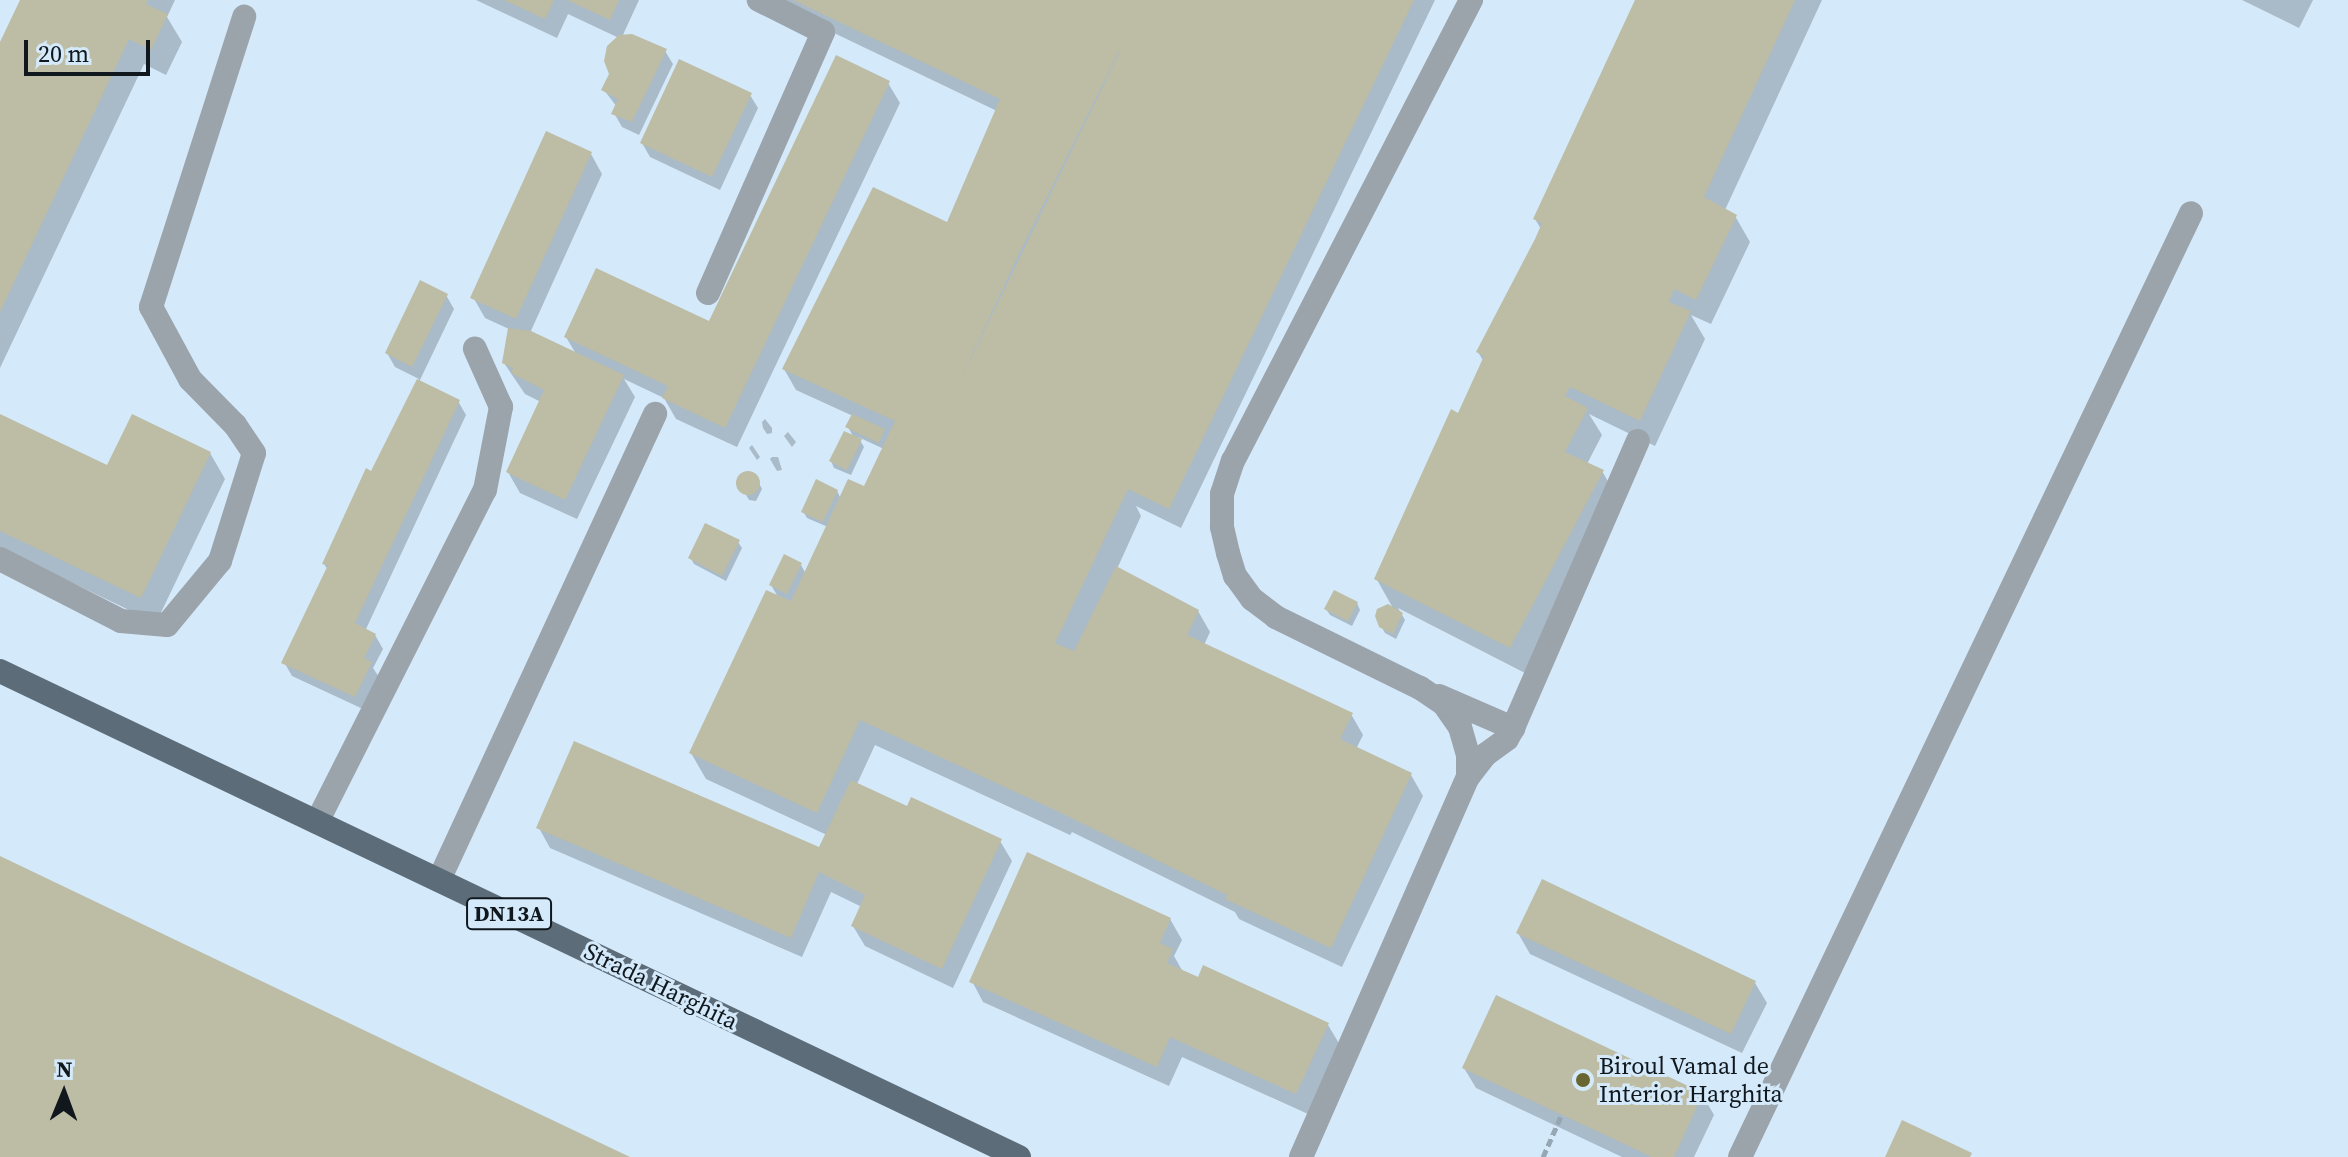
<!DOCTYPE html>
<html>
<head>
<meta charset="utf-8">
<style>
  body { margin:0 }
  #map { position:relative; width:2348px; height:1157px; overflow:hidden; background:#d4e9fa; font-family:"Source Serif 4",serif }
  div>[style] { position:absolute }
  .shadow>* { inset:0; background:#0003 }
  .building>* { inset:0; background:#bdbca5 }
  .round { border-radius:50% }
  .path>* { height:5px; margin-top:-2.5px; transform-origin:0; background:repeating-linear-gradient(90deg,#96a7b4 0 8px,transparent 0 12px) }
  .minor>* { height:24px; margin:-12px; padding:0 12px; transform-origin:12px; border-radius:12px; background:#9ba3ab }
  .major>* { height:24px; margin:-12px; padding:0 12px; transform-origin:12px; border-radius:12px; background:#5d6c79 }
  .dots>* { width:22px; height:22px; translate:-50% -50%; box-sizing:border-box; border:4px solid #d4e9fa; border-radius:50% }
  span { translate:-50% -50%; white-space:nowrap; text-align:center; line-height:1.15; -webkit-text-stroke:6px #d4e9fa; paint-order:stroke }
  .shield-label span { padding:2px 6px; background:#d4e9fa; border:2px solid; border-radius:6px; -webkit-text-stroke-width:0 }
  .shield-label { font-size:22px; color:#10181e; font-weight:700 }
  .street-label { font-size:24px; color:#10181e }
  .poi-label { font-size:24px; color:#10181e }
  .left { translate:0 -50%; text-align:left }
  .north { position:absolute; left:24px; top:1053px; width:80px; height:80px; -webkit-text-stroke:6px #d4e9fa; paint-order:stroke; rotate:1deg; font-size:22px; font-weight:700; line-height:32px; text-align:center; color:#10181e }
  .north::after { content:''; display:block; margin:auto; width:28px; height:36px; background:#10181e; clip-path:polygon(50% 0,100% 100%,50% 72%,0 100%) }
  .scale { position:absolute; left:24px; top:40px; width:126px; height:36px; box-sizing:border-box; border:4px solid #10181e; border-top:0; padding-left:10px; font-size:24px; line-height:28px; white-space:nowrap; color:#10181e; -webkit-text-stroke:6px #d4e9fa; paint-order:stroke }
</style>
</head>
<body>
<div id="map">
  <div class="shadow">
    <i style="clip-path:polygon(22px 0,175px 0,167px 17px,182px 42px,166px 75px,144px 64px,0 368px,0 46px)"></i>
    <i style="clip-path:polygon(476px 0,639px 0,622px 37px,665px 51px,673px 64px,639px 135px,622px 127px,614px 113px,617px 107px,604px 90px,612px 74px,619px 38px,568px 14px,557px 38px)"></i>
    <i style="clip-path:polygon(765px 0,1435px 0,1181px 528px,1136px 506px,1141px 516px,1117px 569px,1198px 611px,1210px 632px,1204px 645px,1351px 714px,1363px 735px,1356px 749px,1411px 775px,1423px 796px,1342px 967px,1239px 919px,1235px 912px,1072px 832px,1070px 835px,875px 745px,857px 784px,908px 808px,1000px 841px,1012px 861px,953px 988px,865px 946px,853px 926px,862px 907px,831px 892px,802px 957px,550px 848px,539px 828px,820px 850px,827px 835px,706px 779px,691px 753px,778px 597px,771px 585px,801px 565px,806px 574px,828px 527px,807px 518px,803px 511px,837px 491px,841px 499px,865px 489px,884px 449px,858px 437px,864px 447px,851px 475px,834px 468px,831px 461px,854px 438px,848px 427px,853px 416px,796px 390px,784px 369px,948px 224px,997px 111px)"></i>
    <i style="clip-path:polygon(1637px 0,1822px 0,1725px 210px,1735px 216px,1750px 242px,1711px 324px,1691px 315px,1705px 339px,1655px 446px,1589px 414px,1602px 435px,1587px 464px,1602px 471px,1617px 497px,1525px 673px,1398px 608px,1405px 620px,1396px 639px,1385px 633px,1381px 626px,1394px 610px,1376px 578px,1484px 362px,1478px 352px,1541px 229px,1535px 219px)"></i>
    <i style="clip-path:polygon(2242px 0,2313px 0,2299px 28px)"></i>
    <i style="clip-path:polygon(888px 83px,900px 103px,737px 447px,676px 419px,664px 398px,624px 379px,635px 397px,577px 519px,520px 493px,508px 472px,541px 402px,525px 394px,504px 363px,509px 329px,485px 318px,473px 297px,591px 154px,602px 174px,530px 333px,576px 354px,566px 337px,710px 324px)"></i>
    <i style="clip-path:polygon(750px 95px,758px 108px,720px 190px,650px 157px,642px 143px)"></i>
    <i style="clip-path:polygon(446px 295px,454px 309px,419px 382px,458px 401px,466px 415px,366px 629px,375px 635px,383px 649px,373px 668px,379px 677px,363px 709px,292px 676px,284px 662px,328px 570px,324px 564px,419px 379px,395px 367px,387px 353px)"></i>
    <i style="clip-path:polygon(0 416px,108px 468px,210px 453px,225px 479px,156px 623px,0 548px)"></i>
    <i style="clip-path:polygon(765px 419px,772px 428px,772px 433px,767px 434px,763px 428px,762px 422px)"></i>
    <i style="clip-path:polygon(788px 432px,796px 442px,792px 447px,784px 436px)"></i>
    <i style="clip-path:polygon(752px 445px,760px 457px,757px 460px,749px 448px)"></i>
    <i style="clip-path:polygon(772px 457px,778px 457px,782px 470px,777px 471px,770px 459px)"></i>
    <i style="clip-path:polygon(748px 472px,754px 474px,762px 489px,756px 501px,749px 500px,738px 481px)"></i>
    <i style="clip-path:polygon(738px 542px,742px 548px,726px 581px,694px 564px,690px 557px)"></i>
    <i style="clip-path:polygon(1357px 603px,1360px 610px,1352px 626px,1330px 615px,1326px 609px)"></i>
    <i style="clip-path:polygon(1170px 919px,1182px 940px,1174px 956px,1183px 972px,1328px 1025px,1340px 1045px,1308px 1114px,1182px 1057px,1169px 1086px,983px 1002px,972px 981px)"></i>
    <i style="clip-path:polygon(1518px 933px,1755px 983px,1767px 1003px,1742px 1053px,1530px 954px)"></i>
    <i style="clip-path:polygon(1464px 1068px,1702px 1094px,1714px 1115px,1694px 1157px,1622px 1157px,1476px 1088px)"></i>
  </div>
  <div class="building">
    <i style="clip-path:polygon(20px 0,148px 0,146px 4px,168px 14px,151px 50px,129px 39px,0 312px,0 42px)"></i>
    <i style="clip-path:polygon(504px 0,554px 0,545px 19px)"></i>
    <i style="clip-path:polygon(567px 0,619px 0,610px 20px)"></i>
    <i style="clip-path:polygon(evenodd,793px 0,1414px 0,1169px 509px,1128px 489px,1055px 643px,1074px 651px,1116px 566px,1199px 610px,1187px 635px,1353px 713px,1340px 739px,1412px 773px,1331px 948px,1225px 899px,1227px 895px,1055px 810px,860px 720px,817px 813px,689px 753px,766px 590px,791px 601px,848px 479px,864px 486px,895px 421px,782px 369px,873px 187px,947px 222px,1000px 99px,793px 0,1119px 51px,1120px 51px,958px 385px,1018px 256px,1119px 51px)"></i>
    <i style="clip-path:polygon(1635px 0,1795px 0,1704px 197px,1737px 215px,1696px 300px,1674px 289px,1669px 302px,1691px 311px,1640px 421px,1570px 387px,1565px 396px,1588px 408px,1565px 452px,1604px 470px,1510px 648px,1374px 579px,1451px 409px,1458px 413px,1484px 356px,1476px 352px,1535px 239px,1542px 223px,1533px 219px)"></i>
    <i style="clip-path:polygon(632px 34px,667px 49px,632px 122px,611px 114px,618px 99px,601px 90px,609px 74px,604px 61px,607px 46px,619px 35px)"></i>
    <i style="clip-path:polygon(836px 55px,890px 81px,725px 428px,662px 398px,668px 386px,564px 337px,596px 268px,709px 321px)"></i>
    <i style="clip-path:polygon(679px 59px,752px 93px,712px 177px,640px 143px)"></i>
    <i style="clip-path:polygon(546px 131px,592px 152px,516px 319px,470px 298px)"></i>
    <i style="clip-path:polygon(420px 280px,448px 294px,412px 367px,385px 353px)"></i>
    <i style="clip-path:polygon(508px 328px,531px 331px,624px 375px,565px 500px,506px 472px,544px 390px,511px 373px,513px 368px,502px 363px)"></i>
    <i style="clip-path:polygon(417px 379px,460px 400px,355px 623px,376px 634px,364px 658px,372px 662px,355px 697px,281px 663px,328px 565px,322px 564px,366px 468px,371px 471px)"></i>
    <i style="clip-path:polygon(0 414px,107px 465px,132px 414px,211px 452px,141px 598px,0 531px)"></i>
    <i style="clip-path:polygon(852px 414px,885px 429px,879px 443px,845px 427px)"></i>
    <i style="clip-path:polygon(844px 431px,862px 439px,847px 470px,829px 461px)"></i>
    <i class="round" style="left:736px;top:471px;width:24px;height:24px"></i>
    <i style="clip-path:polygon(816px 479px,838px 490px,823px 522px,801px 512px)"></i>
    <i style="clip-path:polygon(705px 523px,740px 540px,722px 576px,688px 558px)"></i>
    <i style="clip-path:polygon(784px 554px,802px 563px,787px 594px,769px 585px)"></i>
    <i style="clip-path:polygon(1334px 590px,1358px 602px,1348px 621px,1324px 609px)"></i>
    <i style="clip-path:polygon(1388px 604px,1403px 613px,1393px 634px,1379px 627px,1375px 616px,1377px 609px)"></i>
    <i style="clip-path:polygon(574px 741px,819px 847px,851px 780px,907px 806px,911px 797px,1002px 839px,942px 969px,851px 926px,865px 895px,819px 872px,791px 938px,536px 828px)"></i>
    <i style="clip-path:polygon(1027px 852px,1171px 918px,1160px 943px,1173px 949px,1167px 963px,1198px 977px,1203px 965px,1329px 1023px,1296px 1094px,1170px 1037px,1157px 1067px,969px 982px)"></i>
    <i style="clip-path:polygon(0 856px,443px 1068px,630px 1157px,0 1157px)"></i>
    <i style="clip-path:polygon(1542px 879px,1756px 981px,1731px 1034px,1516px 933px)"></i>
    <i style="clip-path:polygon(1496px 995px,1703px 1093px,1674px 1157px,1652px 1157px,1462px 1068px)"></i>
    <i style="clip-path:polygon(1902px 1120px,1972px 1153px,1970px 1157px,1885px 1157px)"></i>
  </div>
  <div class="path">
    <i style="left:1543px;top:1157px;width:47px;rotate:-66.2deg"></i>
  </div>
  <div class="minor">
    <i style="left:708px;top:293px;width:285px;rotate:-66.2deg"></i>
    <i style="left:823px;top:32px;width:72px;rotate:-153.4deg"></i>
    <i style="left:0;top:559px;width:136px;rotate:27.1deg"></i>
    <i style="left:121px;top:621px;width:46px;rotate:5deg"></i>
    <i style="left:167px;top:625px;width:83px;rotate:-50.4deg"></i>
    <i style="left:220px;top:561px;width:113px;rotate:-72.5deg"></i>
    <i style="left:254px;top:453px;width:34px;rotate:-124deg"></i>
    <i style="left:235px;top:425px;width:64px;rotate:-134.4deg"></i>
    <i style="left:190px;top:379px;width:82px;rotate:-118.4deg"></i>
    <i style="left:151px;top:307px;width:305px;rotate:-72.2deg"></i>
    <i style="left:1439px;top:696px;width:81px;rotate:23.4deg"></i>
    <i style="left:1513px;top:728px;width:313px;rotate:-66.5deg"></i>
    <i style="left:1468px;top:777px;width:28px;rotate:-52deg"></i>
    <i style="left:1485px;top:755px;width:27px;rotate:-36deg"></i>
    <i style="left:1507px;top:739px;width:13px;rotate:-61deg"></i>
    <i style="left:317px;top:822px;width:372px;rotate:-63.2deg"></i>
    <i style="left:485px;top:490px;width:85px;rotate:-79.1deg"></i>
    <i style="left:501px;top:407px;width:64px;rotate:-114.1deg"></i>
    <i style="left:439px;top:880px;width:514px;rotate:-65.13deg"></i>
    <i style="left:1301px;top:1157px;width:415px;rotate:-66.3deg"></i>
    <i style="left:1468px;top:777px;width:22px;rotate:-90deg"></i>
    <i style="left:1468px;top:755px;width:29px;rotate:-106deg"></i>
    <i style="left:1460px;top:727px;width:28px;rotate:-125deg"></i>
    <i style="left:1444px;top:704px;width:29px;rotate:-146deg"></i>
    <i style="left:1420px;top:688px;width:161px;rotate:-153.8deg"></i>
    <i style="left:1276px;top:617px;width:30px;rotate:-143deg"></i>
    <i style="left:1252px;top:599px;width:29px;rotate:-126deg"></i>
    <i style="left:1235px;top:576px;width:24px;rotate:-107deg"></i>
    <i style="left:1228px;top:553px;width:27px;rotate:-103deg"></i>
    <i style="left:1222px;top:527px;width:33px;rotate:-90deg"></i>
    <i style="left:1222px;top:494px;width:35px;rotate:-72deg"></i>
    <i style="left:1233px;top:461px;width:519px;rotate:-62.69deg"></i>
    <i style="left:1740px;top:1157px;width:1046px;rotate:-64.46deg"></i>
  </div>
  <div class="major">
    <i style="left:0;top:671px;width:1129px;rotate:25.5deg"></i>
  </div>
  <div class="dots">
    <i style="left:1583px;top:1080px;background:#696632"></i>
  </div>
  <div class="shield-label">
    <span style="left:509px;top:914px">DN13A</span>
  </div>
  <div class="street-label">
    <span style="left:661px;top:986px;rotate:26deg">Strada Harghita</span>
  </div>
  <div class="poi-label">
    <span class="left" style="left:1599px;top:1080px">Biroul Vamal de<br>Interior Harghita</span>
  </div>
  <div class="north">N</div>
  <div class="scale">20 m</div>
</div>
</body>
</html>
